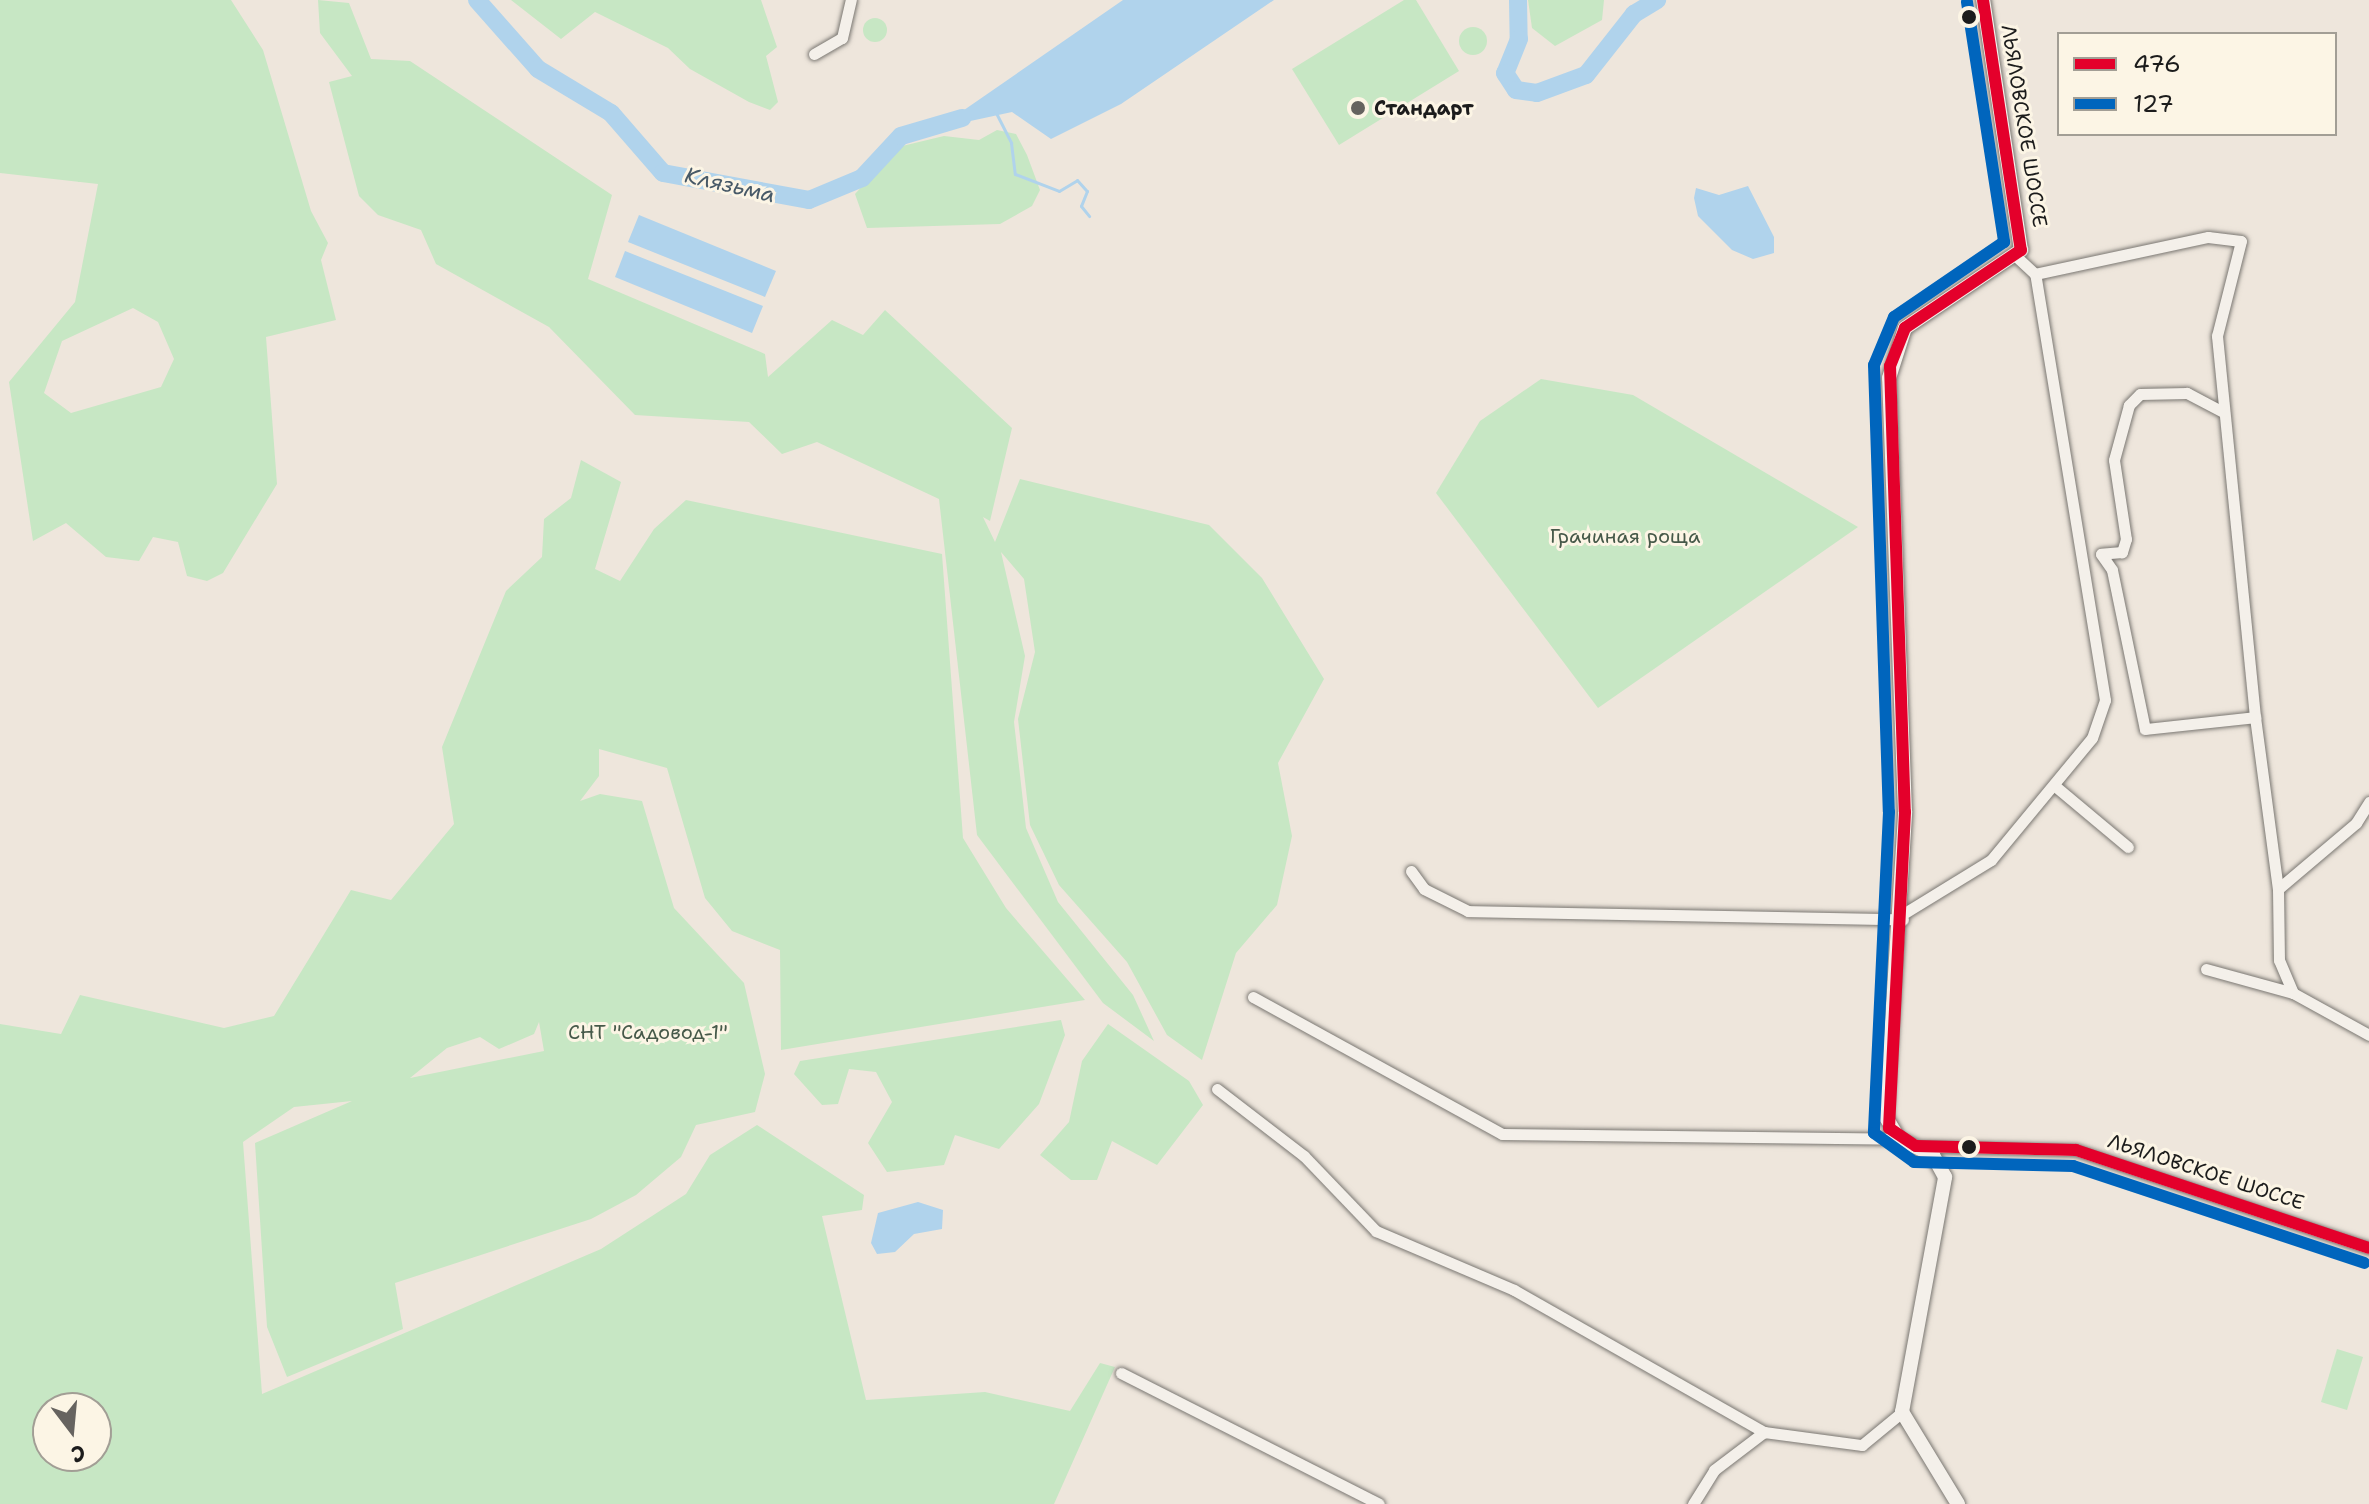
<!DOCTYPE html>
<html>
<head>
<meta charset="utf-8">
<style>
  body { margin:0 }
  #map { position:relative; width:2369px; height:1504px; overflow:hidden; background:#eee6dc; font-family:"Shantell Sans",sans-serif }
  div>[style] { position:absolute }
  .green>* { inset:0; background:#c7e7c4 }
  .round { border-radius:50% }
  .water>* { inset:0; background:#b0d3ec }
  .stream>* { height:3px; margin:-1.5px; padding:0 1.5px; transform-origin:1.5px; border-radius:1.5px; background:#b0d3ec }
  .river>* { height:18px; margin:-9px; padding:0 9px; transform-origin:9px; border-radius:9px; background:#b0d3ec }
  .roads { filter:drop-shadow(0 0 2px #7a7772) drop-shadow(0 0 2px #7a7772) }
  .minor>* { height:11px; margin:-5.5px; padding:0 5.5px; transform-origin:5.5px; border-radius:5.5px; background:#f4f0ea }
  .tertiary>* { height:14px; margin:-7px; padding:0 7px; transform-origin:7px; border-radius:7px; background:#f4f0ea }
  .bus-1>* { height:12px; margin:-6px; padding:0 6px; transform-origin:6px; border-radius:6px; background:#e4002b }
  .bus-2>* { height:12px; margin:-6px; padding:0 6px; transform-origin:6px; border-radius:6px; background:#0065bd }
  .dots>* { width:22px; height:22px; translate:-50% -50%; box-sizing:border-box; border:4px solid #fcf5e5; border-radius:50% }
  span { translate:-50% -50%; white-space:nowrap; text-align:center; line-height:1.15; -webkit-text-stroke:6px #fcf5e5; paint-order:stroke }
  .poi-label { font-size:20px; color:#1c1c1c; font-weight:700 }
  .left { translate:0 -50%; text-align:left }
  .street-label { font-size:20px; color:#1c1c1c }
  .park-label { font-size:20px; color:#465949 }
  .water-label { font-size:22px; color:#475967; font-style:italic }
  .legend { position:absolute; left:2057px; top:32px; width:280px; height:104px; box-sizing:border-box; background:#fcf5e5; border:2px solid #a29e95; margin:0; padding:10px 14px; list-style:none; font-size:24px; color:#1c1c1c }
  .legend li { display:flex; align-items:center; gap:16px; height:40px }
  .legend b { width:40px; border:2px solid #a29e95 }
  .north { position:absolute; left:32px; top:1392px; width:80px; height:80px; box-sizing:border-box; background:#fcf5e5; border:2px solid #a29e95; border-radius:50%; rotate:164deg; font-size:22px; font-weight:700; line-height:32px; text-align:center; color:#1c1c1c }
  .north::after { content:''; display:block; margin:auto; width:28px; height:36px; background:#66635f; clip-path:polygon(50% 0,100% 100%,50% 72%,0 100%) }
</style>
</head>
<body>
<div id="map">
  <div class="green">
    <i style="clip-path:polygon(evenodd,0 0,231px 0,263px 50px,311px 211px,328px 243px,321px 260px,336px 320px,266px 337px,277px 484px,223px 573px,207px 581px,187px 576px,178px 542px,153px 537px,139px 561px,106px 557px,66px 523px,33px 541px,9px 382px,75px 302px,98px 184px,0 173px,0 0,133px 308px,158px 322px,174px 359px,161px 387px,71px 413px,44px 393px,62px 341px,133px 308px)"></i>
    <i style="clip-path:polygon(318px 0,349px 3px,371px 59px,410px 61px,612px 195px,588px 279px,765px 354px,768px 377px,832px 320px,863px 335px,885px 310px,1012px 428px,990px 521px,983px 517px,995px 542px,1020px 479px,1209px 525px,1262px 578px,1324px 679px,1278px 763px,1292px 836px,1277px 905px,1236px 953px,1202px 1060px,1167px 1035px,1127px 962px,1059px 885px,1030px 825px,1018px 719px,1035px 652px,1024px 579px,1001px 552px,1025px 656px,1014px 722px,1026px 828px,1058px 902px,1133px 995px,1154px 1041px,1103px 1003px,977px 835px,939px 499px,817px 442px,782px 454px,749px 422px,635px 415px,549px 327px,436px 264px,421px 230px,378px 215px,359px 196px,329px 82px,352px 76px,320px 33px)"></i>
    <i style="clip-path:polygon(511px 0,761px 0,777px 47px,766px 56px,778px 102px,770px 110px,749px 102px,690px 69px,668px 48px,595px 12px,561px 39px)"></i>
    <i style="clip-path:polygon(1404px 0,1416px 0,1459px 71px,1339px 145px,1292px 69px)"></i>
    <i style="clip-path:polygon(1528px 0,1604px 0,1602px 20px,1555px 46px,1532px 28px)"></i>
    <i class="round" style="left:863px;top:18px;width:24px;height:24px"></i>
    <i class="round" style="left:1459px;top:27px;width:28px;height:28px"></i>
    <i style="clip-path:polygon(997px 130px,1016px 134px,1027px 155px,1040px 190px,1032px 206px,1000px 224px,867px 228px,855px 194px,898px 147px,944px 136px,979px 140px)"></i>
    <i style="clip-path:polygon(1541px 379px,1633px 395px,1858px 527px,1598px 708px,1436px 493px,1480px 421px)"></i>
    <i style="clip-path:polygon(evenodd,581px 460px,621px 482px,595px 569px,620px 581px,654px 529px,686px 500px,942px 554px,963px 838px,1006px 908px,1085px 1000px,781px 1050px,780px 950px,732px 931px,705px 898px,667px 768px,599px 749px,599px 776px,580px 801px,600px 794px,642px 801px,674px 908px,744px 983px,765px 1074px,755px 1112px,696px 1125px,681px 1157px,636px 1195px,591px 1219px,395px 1283px,403px 1329px,287px 1377px,267px 1327px,255px 1143px,352px 1101px,294px 1107px,243px 1142px,262px 1394px,601px 1249px,686px 1194px,710px 1155px,757px 1125px,864px 1195px,862px 1210px,822px 1216px,866px 1400px,985px 1392px,1070px 1411px,1100px 1363px,1115px 1367px,1054px 1504px,0 1504px,0 1024px,61px 1034px,80px 995px,224px 1028px,274px 1016px,351px 890px,391px 900px,454px 824px,442px 747px,506px 591px,542px 557px,544px 519px,571px 498px,581px 460px,539px 1022px,544px 1051px,410px 1078px,447px 1048px,480px 1037px,499px 1049px,534px 1034px,539px 1022px,581px 460px,48px 1408px,96px 1408px,96px 1456px,48px 1456px,48px 1408px)"></i>
    <i style="clip-path:polygon(1061px 1020px,1065px 1035px,1039px 1104px,999px 1149px,955px 1135px,944px 1165px,887px 1172px,868px 1143px,892px 1102px,876px 1072px,849px 1069px,838px 1104px,822px 1105px,794px 1074px,800px 1061px)"></i>
    <i style="clip-path:polygon(1108px 1024px,1189px 1081px,1203px 1105px,1157px 1165px,1112px 1141px,1097px 1180px,1071px 1180px,1040px 1155px,1069px 1122px,1082px 1061px)"></i>
    <i style="clip-path:polygon(2337px 1349px,2363px 1357px,2347px 1410px,2321px 1402px)"></i>
  </div>
  <div class="water">
    <i style="clip-path:polygon(1123px 0,1274px 0,1121px 104px,1051px 139px,1012px 112px,938px 128px)"></i>
    <i style="clip-path:polygon(1748px 186px,1774px 237px,1774px 253px,1753px 259px,1732px 250px,1698px 216px,1694px 198px,1696px 188px,1719px 195px)"></i>
    <i style="clip-path:polygon(639px 215px,776px 271px,765px 297px,628px 242px)"></i>
    <i style="clip-path:polygon(625px 251px,763px 306px,752px 333px,615px 277px)"></i>
    <i style="clip-path:polygon(918px 1202px,943px 1210px,942px 1229px,914px 1234px,895px 1252px,877px 1254px,871px 1243px,878px 1213px)"></i>
  </div>
  <div class="stream">
    <i style="left:994px;top:109px;width:38px;rotate:63deg"></i>
    <i style="left:1011px;top:143px;width:31px;rotate:83deg"></i>
    <i style="left:1015px;top:174px;width:47px;rotate:21.1deg"></i>
    <i style="left:1059px;top:191px;width:21px;rotate:-31deg"></i>
    <i style="left:1077px;top:180px;width:15px;rotate:48deg"></i>
    <i style="left:1087px;top:191px;width:16px;rotate:112deg"></i>
    <i style="left:1081px;top:206px;width:13px;rotate:51deg"></i>
  </div>
  <div class="river">
    <i style="left:477px;top:0;width:92px;rotate:48.5deg"></i>
    <i style="left:538px;top:69px;width:85px;rotate:31.1deg"></i>
    <i style="left:611px;top:113px;width:79px;rotate:49.1deg"></i>
    <i style="left:663px;top:173px;width:148px;rotate:10.5deg"></i>
    <i style="left:809px;top:200px;width:57px;rotate:-22.5deg"></i>
    <i style="left:862px;top:178px;width:57px;rotate:-47.1deg"></i>
    <i style="left:901px;top:136px;width:64px;rotate:-16.4deg"></i>
    <i style="left:1518px;top:0;width:39px;rotate:89deg"></i>
    <i style="left:1519px;top:39px;width:37px;rotate:112deg"></i>
    <i style="left:1505px;top:73px;width:20px;rotate:57deg"></i>
    <i style="left:1516px;top:90px;width:21px;rotate:8deg"></i>
    <i style="left:1537px;top:93px;width:52px;rotate:-20.2deg"></i>
    <i style="left:1586px;top:75px;width:78px;rotate:-51.8deg"></i>
    <i style="left:1634px;top:14px;width:27px;rotate:-31deg"></i>
  </div>
  <div class="roads">
    <div class="minor">
      <i style="left:814px;top:54px;width:32px;rotate:-30deg"></i>
      <i style="left:842px;top:38px;width:39px;rotate:-77deg"></i>
      <i style="left:2035px;top:274px;width:177px;rotate:-12.1deg"></i>
      <i style="left:2208px;top:237px;width:33px;rotate:7deg"></i>
      <i style="left:2241px;top:241px;width:98px;rotate:104.2deg"></i>
      <i style="left:2217px;top:336px;width:383px;rotate:84.3deg"></i>
      <i style="left:2223px;top:412px;width:41px;rotate:-152.2deg"></i>
      <i style="left:2187px;top:393px;width:47px;rotate:178.8deg"></i>
      <i style="left:2140px;top:394px;width:16px;rotate:135deg"></i>
      <i style="left:2129px;top:405px;width:57px;rotate:105.3deg"></i>
      <i style="left:2114px;top:460px;width:80px;rotate:81.4deg"></i>
      <i style="left:2126px;top:539px;width:14px;rotate:107deg"></i>
      <i style="left:2122px;top:552px;width:21px;rotate:175deg"></i>
      <i style="left:2101px;top:554px;width:19px;rotate:55deg"></i>
      <i style="left:2112px;top:570px;width:162px;rotate:78.3deg"></i>
      <i style="left:2145px;top:729px;width:111px;rotate:-6.2deg"></i>
      <i style="left:2255px;top:717px;width:174px;rotate:82.4deg"></i>
      <i style="left:2278px;top:889px;width:71px;rotate:89.2deg"></i>
      <i style="left:2279px;top:960px;width:36px;rotate:67deg"></i>
      <i style="left:2055px;top:786px;width:95px;rotate:39.9deg"></i>
      <i style="left:1411px;top:871px;width:22px;rotate:54deg"></i>
      <i style="left:1424px;top:889px;width:49px;rotate:26.6deg"></i>
      <i style="left:1468px;top:911px;width:435px;rotate:1.1deg"></i>
      <i style="left:2278px;top:889px;width:102px;rotate:-40.2deg"></i>
      <i style="left:2356px;top:823px;width:25px;rotate:-58deg"></i>
      <i style="left:1903px;top:914px;width:103px;rotate:-31.5deg"></i>
      <i style="left:1991px;top:860px;width:158px;rotate:-50.4deg"></i>
      <i style="left:2092px;top:738px;width:40px;rotate:-71.1deg"></i>
      <i style="left:2105px;top:700px;width:432px;rotate:-99.3deg"></i>
      <i style="left:2035px;top:274px;width:25px;rotate:-137deg"></i>
      <i style="left:2206px;top:969px;width:90px;rotate:15.4deg"></i>
      <i style="left:2293px;top:993px;width:87px;rotate:28.9deg"></i>
      <i style="left:1253px;top:997px;width:284px;rotate:28.8deg"></i>
      <i style="left:1502px;top:1134px;width:397px;rotate:0.7deg"></i>
      <i style="left:1217px;top:1089px;width:110px;rotate:37.6deg"></i>
      <i style="left:1304px;top:1156px;width:104px;rotate:46.2deg"></i>
      <i style="left:1376px;top:1231px;width:150px;rotate:23.1deg"></i>
      <i style="left:1514px;top:1290px;width:288px;rotate:29.6deg"></i>
      <i style="left:1764px;top:1432px;width:99px;rotate:7.6deg"></i>
      <i style="left:1862px;top:1445px;width:52px;rotate:-39.5deg"></i>
      <i style="left:1917px;top:1146px;width:159px;rotate:1.4deg"></i>
      <i style="left:2076px;top:1150px;width:309px;rotate:18.5deg"></i>
      <i style="left:1121px;top:1373px;width:289px;rotate:26.9deg"></i>
      <i style="left:1693px;top:1504px;width:40px;rotate:-58deg"></i>
      <i style="left:1714px;top:1470px;width:63px;rotate:-37.2deg"></i>
    </div>
    <div class="tertiary">
      <i style="left:1958px;top:1504px;width:108px;rotate:-121.3deg"></i>
      <i style="left:1902px;top:1412px;width:239px;rotate:-79.6deg"></i>
      <i style="left:1945px;top:1177px;width:25px;rotate:-119deg"></i>
      <i style="left:1933px;top:1155px;width:38px;rotate:-155deg"></i>
      <i style="left:1899px;top:1139px;width:26px;rotate:-121deg"></i>
      <i style="left:1886px;top:1117px;width:306px;rotate:-86.4deg"></i>
      <i style="left:1905px;top:812px;width:434px;rotate:-92.1deg"></i>
      <i style="left:1889px;top:378px;width:52px;rotate:-72.3deg"></i>
      <i style="left:1905px;top:328px;width:140px;rotate:-33.9deg"></i>
      <i style="left:2021px;top:250px;width:253px;rotate:-98.6deg"></i>
    </div>
  </div>
  <div class="bus-1">
    <i style="left:1983px;top:0;width:253px;rotate:81.4deg"></i>
    <i style="left:2021px;top:250px;width:140px;rotate:146.1deg"></i>
    <i style="left:1905px;top:328px;width:41px;rotate:111.5deg"></i>
    <i style="left:1890px;top:366px;width:446px;rotate:88.1deg"></i>
    <i style="left:1905px;top:812px;width:316px;rotate:92.9deg"></i>
    <i style="left:1889px;top:1128px;width:32px;rotate:34deg"></i>
    <i style="left:1916px;top:1146px;width:160px;rotate:1.4deg"></i>
    <i style="left:2076px;top:1150px;width:309px;rotate:18.5deg"></i>
  </div>
  <div class="bus-2">
    <i style="left:1967px;top:2px;width:243px;rotate:81.2deg"></i>
    <i style="left:2004px;top:242px;width:133px;rotate:145.7deg"></i>
    <i style="left:1894px;top:317px;width:52px;rotate:112.6deg"></i>
    <i style="left:1874px;top:365px;width:447px;rotate:88.1deg"></i>
    <i style="left:1889px;top:812px;width:321px;rotate:92.7deg"></i>
    <i style="left:1874px;top:1133px;width:49px;rotate:35.9deg"></i>
    <i style="left:1914px;top:1162px;width:159px;rotate:1.4deg"></i>
    <i style="left:2073px;top:1166px;width:307px;rotate:18.4deg"></i>
  </div>
  <div class="dots">
    <i style="left:1969px;top:17px;background:#1c1c1c"></i>
    <i style="left:1358px;top:108px;background:#66635f"></i>
    <i style="left:1969px;top:1147px;background:#1c1c1c"></i>
  </div>
  <div class="poi-label">
    <span class="left" style="left:1374px;top:108px">Стандарт</span>
  </div>
  <div class="street-label">
    <span style="left:2024px;top:126px;rotate:81deg">ЛЬЯЛОВСКОЕ ШОССЕ</span>
    <span style="left:2206px;top:1172px;rotate:18deg">ЛЬЯЛОВСКОЕ ШОССЕ</span>
  </div>
  <div class="park-label">
    <span style="left:1625px;top:536px">Грачиная роща</span>
    <span style="left:648px;top:1032px">СНТ "Садовод-1"</span>
  </div>
  <div class="water-label">
    <span style="left:730px;top:185px;rotate:13deg">Клязьма</span>
  </div>
  <ul class="legend">
  <li><b style="height:10px;background:#e4002b"></b>476</li>
  <li><b style="height:10px;background:#0065bd"></b>127</li>
  </ul>
  <div class="north">С</div>
</div>
</body>
</html>
